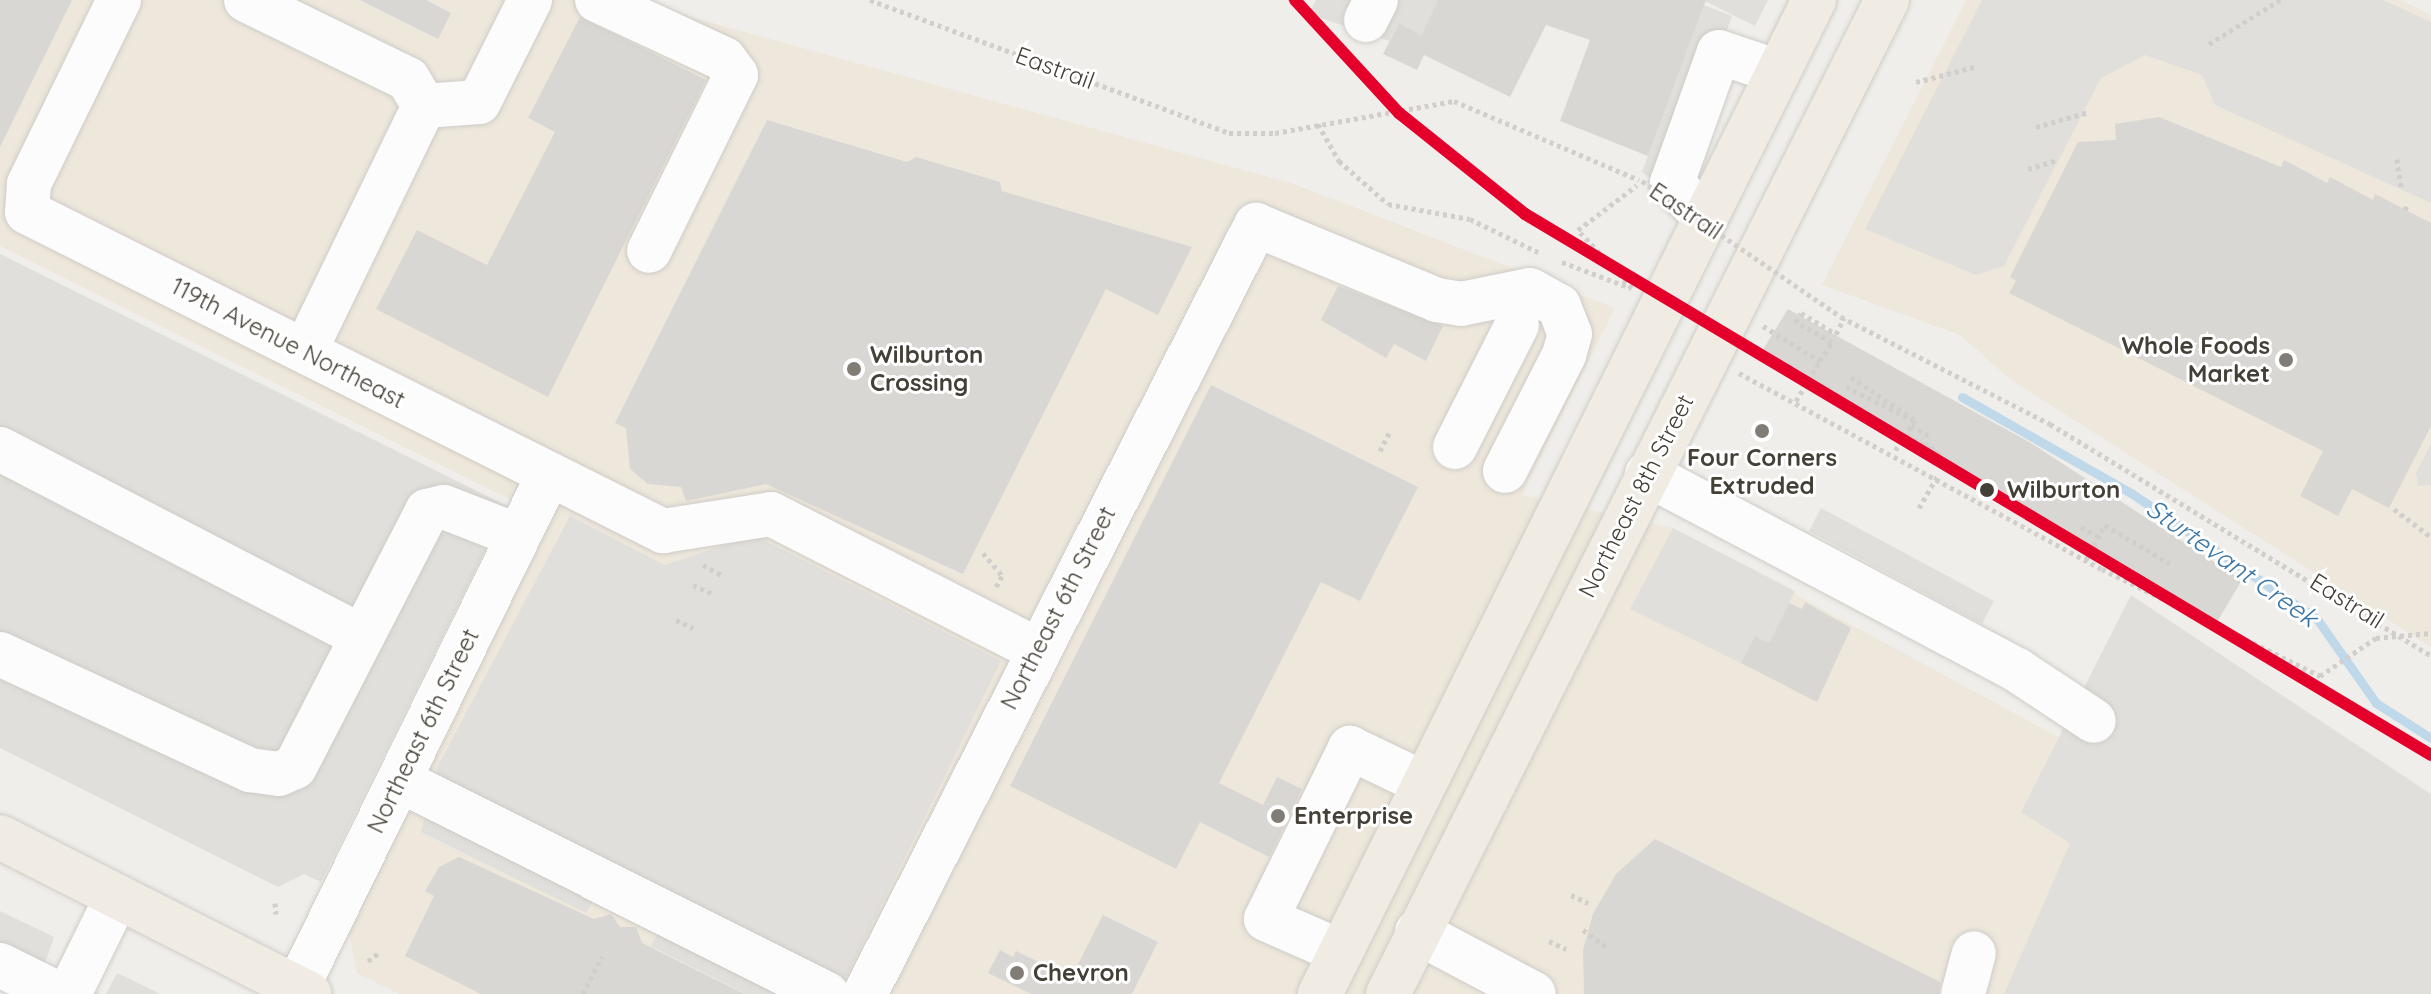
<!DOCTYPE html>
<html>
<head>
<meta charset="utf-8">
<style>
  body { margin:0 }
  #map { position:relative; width:2431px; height:994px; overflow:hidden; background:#f0eeea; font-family:Quicksand,sans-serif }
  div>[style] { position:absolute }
  .commercial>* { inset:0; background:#eee7db }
  .parking>* { inset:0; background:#e1dfdb }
  .stream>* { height:9px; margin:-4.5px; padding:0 4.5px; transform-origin:4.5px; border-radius:4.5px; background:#bfd8ea }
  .building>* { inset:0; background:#d9d7d3 }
  .path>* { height:5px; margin-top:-2.5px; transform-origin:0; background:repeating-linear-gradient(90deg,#d1cecb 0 4px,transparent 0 8px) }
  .roads { filter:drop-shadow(0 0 2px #ceccc8) drop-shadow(0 0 2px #ceccc8) }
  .minor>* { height:44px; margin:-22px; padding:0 22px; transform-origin:22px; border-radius:22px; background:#fdfcfc }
  .major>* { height:44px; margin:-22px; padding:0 22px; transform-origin:22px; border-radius:22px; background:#f0ece4 }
  .path-bridge>* { height:5px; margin-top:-2.5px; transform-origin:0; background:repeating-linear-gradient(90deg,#d1cecb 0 4px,transparent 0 8px) }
  .rail-1>* { height:12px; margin:-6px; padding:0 6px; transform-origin:6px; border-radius:6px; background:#e4002b }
  .dots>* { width:22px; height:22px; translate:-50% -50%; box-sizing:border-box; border:4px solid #fff; border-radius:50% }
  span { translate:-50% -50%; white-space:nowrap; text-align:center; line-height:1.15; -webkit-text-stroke:6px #fff; paint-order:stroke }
  .street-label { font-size:24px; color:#454037 }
  .poi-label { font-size:24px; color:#454037; font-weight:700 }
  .right { translate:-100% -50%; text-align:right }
  .left { translate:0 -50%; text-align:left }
  .stop-label { font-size:24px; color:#454037; font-weight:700 }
  .water-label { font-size:26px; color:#3a76a7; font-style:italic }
</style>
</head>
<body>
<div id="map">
  <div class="commercial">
    <i style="clip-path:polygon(0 0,629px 0,1294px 184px,1615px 308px,1522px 495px,1673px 528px,2058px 737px,2387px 994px,399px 994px,357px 973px,346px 916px,549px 519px,0 246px)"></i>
    <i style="clip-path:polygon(1966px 0,2400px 0,2431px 15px,2431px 647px,2011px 380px,1960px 335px,1822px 285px)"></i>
  </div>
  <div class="parking">
    <i style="clip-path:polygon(1316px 0,1438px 0,1421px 35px,1399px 23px,1389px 41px,1309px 14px)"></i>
    <i style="clip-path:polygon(1703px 0,1768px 0,1755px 26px)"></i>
    <i style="clip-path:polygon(1982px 0,2383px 0,2431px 22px,2431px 203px,2215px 105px,2202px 75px,2145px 55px,2101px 78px,2004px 266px,1976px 275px,1865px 229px)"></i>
    <i style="clip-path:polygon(1704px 5px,1732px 16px,1668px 191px,1642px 172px)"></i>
    <i style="clip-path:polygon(0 254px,507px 506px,321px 882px,304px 874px,278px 887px,0 748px)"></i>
    <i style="clip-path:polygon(2431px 444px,2431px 485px,2418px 486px,2416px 473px)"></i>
    <i style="clip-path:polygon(1821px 508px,1994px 601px,1982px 624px,1809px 531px)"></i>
    <i style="clip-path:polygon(570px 516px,665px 565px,754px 535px,1001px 661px,838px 994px,745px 994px,651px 946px,661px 927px,597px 894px,586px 913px,421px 832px,439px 764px)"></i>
    <i style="clip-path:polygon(1673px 528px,1795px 591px,1769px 643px,1755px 636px,1741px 663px,1630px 609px)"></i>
    <i style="clip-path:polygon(2131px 595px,2431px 794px,2431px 994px,2004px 994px,2070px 843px,2021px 812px)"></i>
    <i style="clip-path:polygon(0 911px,54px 937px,44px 966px,101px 994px,16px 994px,0 986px)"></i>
    <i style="clip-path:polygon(117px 973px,161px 994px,106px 994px)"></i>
  </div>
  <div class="stream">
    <i style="left:1962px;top:397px;width:194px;rotate:29.6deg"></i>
    <i style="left:2131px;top:493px;width:225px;rotate:34.1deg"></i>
    <i style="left:2317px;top:619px;width:103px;rotate:54.9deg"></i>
    <i style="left:2376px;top:703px;width:65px;rotate:32.5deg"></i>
  </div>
  <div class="building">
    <i style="clip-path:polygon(0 0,72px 0,0 147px)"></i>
    <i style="clip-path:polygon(360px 0,426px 0,451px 13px,438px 39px)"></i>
    <i style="clip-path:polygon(1438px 0,1706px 0,1648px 156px,1560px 121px,1590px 40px,1546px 25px,1510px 97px,1424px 55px,1417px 70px,1383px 54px,1399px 23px,1421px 35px)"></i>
    <i style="clip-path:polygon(580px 17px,706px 80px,548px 397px,376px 309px,417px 230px,487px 265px,555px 132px,528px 118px)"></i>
    <i style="clip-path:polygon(2159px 117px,2281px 167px,2284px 160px,2327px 183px,2330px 177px,2373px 200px,2375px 194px,2431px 223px,2431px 426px,2389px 508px,2352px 489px,2338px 516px,2300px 496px,2323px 451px,2009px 293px,2016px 281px,2010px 277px,2078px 142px,2116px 140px,2115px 124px)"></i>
    <i style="clip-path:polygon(767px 120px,907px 162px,916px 157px,1000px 182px,1002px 191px,1192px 247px,1158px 315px,1106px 289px,963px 574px,766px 484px,686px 501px,681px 487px,648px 484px,630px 469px,626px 428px,615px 423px)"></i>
    <i style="clip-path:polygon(1338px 286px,1443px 326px,1426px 361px,1394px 344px,1386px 358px,1321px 320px)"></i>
    <i style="clip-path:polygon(1788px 309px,2031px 443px,2242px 580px,2217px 622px,1762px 351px)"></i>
    <i style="clip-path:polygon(1211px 385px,1418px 487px,1360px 601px,1321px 582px,1219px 783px,1263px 805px,1277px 777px,1302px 789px,1269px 857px,1200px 822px,1176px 869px,1010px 786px)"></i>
    <i style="clip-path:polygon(1805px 602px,1851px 628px,1817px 702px,1741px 663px,1755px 636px,1769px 643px,1789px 603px,1802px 609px)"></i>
    <i style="clip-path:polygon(1655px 839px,1940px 982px,1939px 994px,1584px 994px,1583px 950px,1593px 914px,1616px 874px)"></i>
    <i style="clip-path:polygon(459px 857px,594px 919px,611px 914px,620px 927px,636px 927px,642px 943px,744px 994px,481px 994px,405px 956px,434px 896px,425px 891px,439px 867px)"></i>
    <i style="clip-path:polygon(1103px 915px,1158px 942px,1132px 994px,1031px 994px,988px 973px,1000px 950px,1013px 957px,1016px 951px,1071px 978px)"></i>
  </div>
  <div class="path">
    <i style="left:870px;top:0;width:383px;rotate:20.3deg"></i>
    <i style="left:1229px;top:133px;width:46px"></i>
    <i style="left:1275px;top:133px;width:182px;rotate:-10.1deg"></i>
    <i style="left:1454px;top:101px;width:201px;rotate:23.1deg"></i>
    <i style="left:2209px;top:44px;width:84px;rotate:-31.8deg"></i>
    <i style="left:1916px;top:82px;width:60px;rotate:-14.5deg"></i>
    <i style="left:1318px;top:124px;width:43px;rotate:60.4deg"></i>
    <i style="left:1339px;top:161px;width:65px;rotate:41.3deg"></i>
    <i style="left:1388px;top:204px;width:83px;rotate:10.4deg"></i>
    <i style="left:1470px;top:219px;width:76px;rotate:25.9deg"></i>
    <i style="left:2036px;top:127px;width:55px;rotate:-15.8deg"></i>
    <i style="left:2397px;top:159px;width:29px;rotate:82deg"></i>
    <i style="left:2028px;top:169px;width:30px;rotate:-17deg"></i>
    <i style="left:2405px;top:210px;width:8px;rotate:-67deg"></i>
    <i style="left:1562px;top:262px;width:74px;rotate:20.6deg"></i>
    <i style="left:1632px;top:288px;width:79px;rotate:-133deg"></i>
    <i style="left:1578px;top:230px;width:74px;rotate:-37.3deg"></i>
    <i style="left:1841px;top:317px;width:235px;rotate:27.1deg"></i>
    <i style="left:2050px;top:424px;width:446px;rotate:31.3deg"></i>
    <i style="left:1763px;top:326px;width:67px;rotate:31.6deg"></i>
    <i style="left:1820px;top:361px;width:22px;rotate:-58deg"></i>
    <i style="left:1832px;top:342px;width:41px;rotate:-150.9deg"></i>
    <i style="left:1796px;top:322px;width:10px;rotate:-61deg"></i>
    <i style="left:1801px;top:313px;width:41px;rotate:31deg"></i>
    <i style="left:1836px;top:334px;width:18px;rotate:-63deg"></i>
    <i style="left:1739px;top:373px;width:413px;rotate:28.4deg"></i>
    <i style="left:2102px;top:569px;width:243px;rotate:26.1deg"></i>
    <i style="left:2320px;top:676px;width:68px;rotate:-34.2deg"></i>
    <i style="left:2376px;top:638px;width:55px;rotate:-5.2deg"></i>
    <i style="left:1851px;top:377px;width:77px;rotate:33.9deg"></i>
    <i style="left:1915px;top:420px;width:37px;rotate:123deg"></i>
    <i style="left:1846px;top:387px;width:75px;rotate:26.2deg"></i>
    <i style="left:1796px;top:401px;width:47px;rotate:-59deg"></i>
    <i style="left:1911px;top:426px;width:21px;rotate:29deg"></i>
    <i style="left:1906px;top:435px;width:39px;rotate:30deg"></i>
    <i style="left:1940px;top:455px;width:25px;rotate:-140deg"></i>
    <i style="left:1380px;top:451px;width:20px;rotate:-63deg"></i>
    <i style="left:1919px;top:508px;width:38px;rotate:-60deg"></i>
    <i style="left:2394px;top:509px;width:46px;rotate:37.1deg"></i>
    <i style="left:2081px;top:527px;width:21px;rotate:29deg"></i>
    <i style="left:983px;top:553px;width:30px;rotate:50deg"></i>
    <i style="left:1002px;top:576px;width:13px;rotate:119deg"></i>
    <i style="left:2086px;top:560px;width:40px;rotate:-62deg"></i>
    <i style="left:2105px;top:525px;width:76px;rotate:31deg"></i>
    <i style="left:703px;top:565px;width:24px;rotate:28deg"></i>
    <i style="left:693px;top:585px;width:24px;rotate:24deg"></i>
    <i style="left:676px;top:620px;width:19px;rotate:25deg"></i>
    <i style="left:1571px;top:895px;width:19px;rotate:25deg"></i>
    <i style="left:275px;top:903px;width:11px;rotate:85deg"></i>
    <i style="left:1583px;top:930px;width:32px;rotate:36deg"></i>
    <i style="left:1549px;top:941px;width:19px;rotate:25deg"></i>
    <i style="left:368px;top:961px;width:15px;rotate:-37deg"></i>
    <i style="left:583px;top:994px;width:42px;rotate:-62.8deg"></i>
  </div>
  <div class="roads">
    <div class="minor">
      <i style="left:119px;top:0;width:205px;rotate:116.1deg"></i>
      <i style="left:29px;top:184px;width:28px;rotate:94deg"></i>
      <i style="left:27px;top:212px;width:712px;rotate:26.64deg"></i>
      <i style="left:663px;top:531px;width:109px;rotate:-8.9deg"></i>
      <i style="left:771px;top:514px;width:297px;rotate:27deg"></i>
      <i style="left:246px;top:0;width:180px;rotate:26deg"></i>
      <i style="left:408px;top:79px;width:31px;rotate:59deg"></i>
      <i style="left:424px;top:106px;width:272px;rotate:115.9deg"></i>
      <i style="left:597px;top:0;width:140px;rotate:24.9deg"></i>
      <i style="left:724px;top:59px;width:20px;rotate:53deg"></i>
      <i style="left:736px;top:75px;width:196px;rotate:116.3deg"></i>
      <i style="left:1366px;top:20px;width:22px;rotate:-63deg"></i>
      <i style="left:424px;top:106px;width:55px;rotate:-4.2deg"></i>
      <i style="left:479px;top:102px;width:114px;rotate:-63.4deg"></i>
      <i style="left:1706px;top:218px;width:49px;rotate:-134.2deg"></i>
      <i style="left:1672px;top:183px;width:139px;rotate:-70.3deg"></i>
      <i style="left:1719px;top:52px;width:62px;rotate:18.7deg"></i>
      <i style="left:1455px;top:447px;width:137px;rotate:-63.1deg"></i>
      <i style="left:0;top:449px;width:407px;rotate:27.4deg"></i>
      <i style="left:1647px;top:474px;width:419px;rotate:27.9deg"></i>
      <i style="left:2017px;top:670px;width:92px;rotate:33.5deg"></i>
      <i style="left:0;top:654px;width:276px;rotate:24.9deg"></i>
      <i style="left:250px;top:770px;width:29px;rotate:8deg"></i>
      <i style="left:279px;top:774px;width:17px;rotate:-24deg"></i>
      <i style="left:295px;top:767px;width:288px;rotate:-62.7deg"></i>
      <i style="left:427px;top:511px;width:17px;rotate:-13deg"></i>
      <i style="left:444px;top:507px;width:79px;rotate:21.4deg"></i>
      <i style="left:399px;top:780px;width:479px;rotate:26.6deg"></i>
      <i style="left:1417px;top:932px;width:132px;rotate:27.9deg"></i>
      <i style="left:1341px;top:952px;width:82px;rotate:-156.3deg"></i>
      <i style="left:1266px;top:919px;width:191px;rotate:-63.8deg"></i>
      <i style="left:1350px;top:748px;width:81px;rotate:25.6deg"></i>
      <i style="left:0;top:965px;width:66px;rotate:26.2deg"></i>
      <i style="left:297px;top:988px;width:572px;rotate:-63.88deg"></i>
      <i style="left:69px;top:994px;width:108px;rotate:-63.7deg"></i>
      <i style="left:865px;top:994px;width:863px;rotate:-63.05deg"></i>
      <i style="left:1256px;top:225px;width:196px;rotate:22.5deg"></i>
      <i style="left:1437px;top:300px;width:24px;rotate:9deg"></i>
      <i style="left:1461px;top:304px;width:70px;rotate:-11.5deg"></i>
      <i style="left:1530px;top:290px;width:33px;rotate:29deg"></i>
      <i style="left:1559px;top:306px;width:30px;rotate:69deg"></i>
      <i style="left:1570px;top:334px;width:22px;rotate:106deg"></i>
      <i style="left:1564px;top:355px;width:130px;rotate:117deg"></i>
      <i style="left:1963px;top:994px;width:42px;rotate:-75deg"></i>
    </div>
    <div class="major">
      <i style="left:0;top:837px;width:347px;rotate:26.9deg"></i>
      <i style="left:1320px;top:994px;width:1110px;rotate:-63.57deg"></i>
      <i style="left:1388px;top:994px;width:1112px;rotate:-63.34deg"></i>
    </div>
  </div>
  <div class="path-bridge">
    <i style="left:1642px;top:181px;width:241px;rotate:34.3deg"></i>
  </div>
  <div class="rail-1">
    <i style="left:1295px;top:0;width:154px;rotate:47.4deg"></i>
    <i style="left:1399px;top:113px;width:161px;rotate:38.7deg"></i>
    <i style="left:1525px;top:214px;width:1055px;rotate:30.84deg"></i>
  </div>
  <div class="dots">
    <i style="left:2286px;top:360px;background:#817d76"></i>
    <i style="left:854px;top:369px;background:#817d76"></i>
    <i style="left:1762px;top:431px;background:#817d76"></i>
    <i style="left:1987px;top:490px;background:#454037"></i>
    <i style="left:1278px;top:816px;background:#817d76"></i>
    <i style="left:1017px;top:973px;background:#817d76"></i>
  </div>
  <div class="street-label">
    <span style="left:1055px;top:68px;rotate:20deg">Eastrail</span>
    <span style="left:1686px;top:211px;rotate:34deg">Eastrail</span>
    <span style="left:288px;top:343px;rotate:27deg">119th Avenue Northeast</span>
    <span style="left:1636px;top:496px;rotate:-63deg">Northeast 8th Street</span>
    <span style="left:2347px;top:601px;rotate:32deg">Eastrail</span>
    <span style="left:1058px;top:608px;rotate:-63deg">Northeast 6th Street</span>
    <span style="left:423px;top:731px;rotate:-64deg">Northeast 6th Street</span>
  </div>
  <div class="poi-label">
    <span class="right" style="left:2270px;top:360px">Whole Foods<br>Market</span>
    <span class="left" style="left:870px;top:369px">Wilburton<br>Crossing</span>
    <span style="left:1762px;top:472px">Four Corners<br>Extruded</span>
    <span class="left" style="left:1294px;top:816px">Enterprise</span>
    <span class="left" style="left:1033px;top:973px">Chevron</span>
  </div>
  <div class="stop-label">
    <span class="left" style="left:2007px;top:490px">Wilburton</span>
  </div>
  <div class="water-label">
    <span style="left:2232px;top:563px;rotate:35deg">Sturtevant Creek</span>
  </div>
</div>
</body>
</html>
